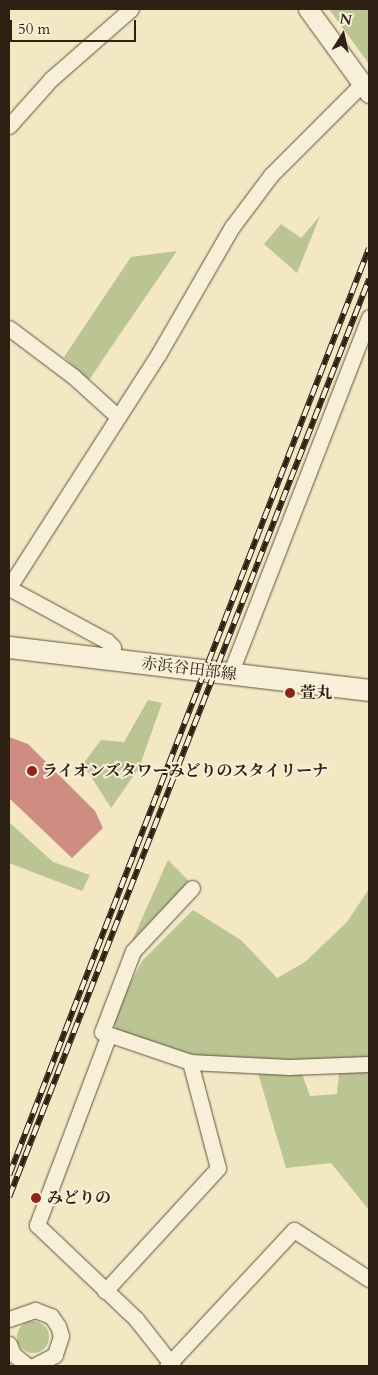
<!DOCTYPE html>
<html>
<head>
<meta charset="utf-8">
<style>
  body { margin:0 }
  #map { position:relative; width:378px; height:1375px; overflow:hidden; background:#f4e7c3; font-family:Cardo,"Noto Serif JP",serif }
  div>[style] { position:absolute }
  .green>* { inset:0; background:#bbc594 }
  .round { border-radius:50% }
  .building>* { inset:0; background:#cf8c82 }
  .roads { filter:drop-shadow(0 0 1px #5e523f) drop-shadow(0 0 1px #5e523f) }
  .minor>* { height:15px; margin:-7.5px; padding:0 7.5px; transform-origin:7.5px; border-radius:7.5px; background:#f8efd8 }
  .tertiary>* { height:19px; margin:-9.5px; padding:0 9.5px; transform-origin:9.5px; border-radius:9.5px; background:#f8efd8 }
  .secondary>* { height:21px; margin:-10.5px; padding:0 10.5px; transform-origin:10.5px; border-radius:10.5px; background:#f8efd8 }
  .rail>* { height:5.5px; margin-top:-2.75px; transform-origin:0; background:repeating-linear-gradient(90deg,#f8efd8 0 11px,#2c2113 0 22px); box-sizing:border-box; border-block:1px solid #2c2113 }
  .dots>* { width:14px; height:14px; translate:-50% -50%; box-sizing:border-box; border:2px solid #f8efd8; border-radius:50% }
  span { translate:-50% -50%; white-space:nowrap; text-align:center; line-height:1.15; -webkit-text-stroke:4px #f8efd8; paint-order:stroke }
  .street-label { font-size:16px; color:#2c2113 }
  .poi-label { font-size:16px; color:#2c2113; font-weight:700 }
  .left { translate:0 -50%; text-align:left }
  .frame { position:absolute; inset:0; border:10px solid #2c2113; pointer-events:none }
  .north { position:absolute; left:318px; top:10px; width:50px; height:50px; -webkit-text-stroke:4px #f8efd8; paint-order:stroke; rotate:10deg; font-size:14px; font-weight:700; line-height:20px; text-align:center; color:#2c2113 }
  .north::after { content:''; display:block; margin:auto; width:18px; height:22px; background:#2c2113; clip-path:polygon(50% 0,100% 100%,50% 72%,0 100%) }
  .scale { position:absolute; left:10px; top:20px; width:126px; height:22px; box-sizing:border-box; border:2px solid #2c2113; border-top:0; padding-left:6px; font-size:15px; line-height:18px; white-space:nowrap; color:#2c2113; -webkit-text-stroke:4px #f8efd8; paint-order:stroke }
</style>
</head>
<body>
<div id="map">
  <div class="green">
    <i style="clip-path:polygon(329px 9px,369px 9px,369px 64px)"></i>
    <i style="clip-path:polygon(320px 216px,297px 273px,264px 244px,281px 224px,301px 238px)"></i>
    <i style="clip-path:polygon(177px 251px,118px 337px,89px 380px,64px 357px,131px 257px)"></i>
    <i style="clip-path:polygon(148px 700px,162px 703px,139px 768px,111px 808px,83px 764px,101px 740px,124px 742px)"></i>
    <i style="clip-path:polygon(9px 822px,53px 862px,90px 875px,82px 891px,9px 863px)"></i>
    <i style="clip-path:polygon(168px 860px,189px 881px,132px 941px)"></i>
    <i style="clip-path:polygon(369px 889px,369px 1060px,235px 1061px,188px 1054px,118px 1032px,112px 1019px,142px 961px,193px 910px,241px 940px,277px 978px,305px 962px,347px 922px)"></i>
    <i style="clip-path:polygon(369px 1068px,369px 1210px,331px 1163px,286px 1168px,258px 1073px,302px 1074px,310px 1096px,337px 1094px,339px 1071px)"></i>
    <i class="round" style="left:17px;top:1321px;width:32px;height:32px"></i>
  </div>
  <div class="building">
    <i style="clip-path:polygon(9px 737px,28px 744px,95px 811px,103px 828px,72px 858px,9px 798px)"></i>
  </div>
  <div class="roads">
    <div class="minor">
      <i style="left:9px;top:126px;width:63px;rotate:-48.2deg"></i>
      <i style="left:51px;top:79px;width:106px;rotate:-41.2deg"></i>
      <i style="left:9px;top:328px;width:81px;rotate:37deg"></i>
      <i style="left:74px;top:377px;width:58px;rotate:42.2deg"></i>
      <i style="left:9px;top:587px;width:276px;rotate:-57.3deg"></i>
      <i style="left:158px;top:355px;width:148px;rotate:-60deg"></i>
      <i style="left:232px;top:227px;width:65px;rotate:-53.1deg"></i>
      <i style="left:271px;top:175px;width:130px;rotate:-45deg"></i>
      <i style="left:9px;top:588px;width:111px;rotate:28.4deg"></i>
      <i style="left:107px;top:641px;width:8px;rotate:45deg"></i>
      <i style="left:113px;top:647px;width:12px;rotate:95deg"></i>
      <i style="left:230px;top:674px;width:383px;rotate:-68.7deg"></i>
      <i style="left:192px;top:888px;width:86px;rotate:133.1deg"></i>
      <i style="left:133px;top:951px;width:87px;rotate:110.9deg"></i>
      <i style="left:102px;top:1032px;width:93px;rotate:18.8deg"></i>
      <i style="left:190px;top:1062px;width:99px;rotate:2.9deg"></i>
      <i style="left:289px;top:1067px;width:80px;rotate:-2.1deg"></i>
      <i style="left:108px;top:1037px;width:201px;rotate:110.7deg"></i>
      <i style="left:37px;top:1225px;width:137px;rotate:43.5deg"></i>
      <i style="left:136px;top:1319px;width:60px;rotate:51.8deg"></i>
      <i style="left:105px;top:1291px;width:167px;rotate:-47.4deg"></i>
      <i style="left:218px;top:1168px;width:110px;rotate:-104.8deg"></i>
      <i style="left:9px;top:1319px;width:28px;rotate:-19deg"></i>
      <i style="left:35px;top:1310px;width:17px;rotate:21deg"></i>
      <i style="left:51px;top:1316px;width:12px;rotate:55deg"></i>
      <i style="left:58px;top:1326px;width:10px;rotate:73deg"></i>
      <i style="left:61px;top:1336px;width:20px;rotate:108deg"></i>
      <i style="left:55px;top:1355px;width:25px;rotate:153deg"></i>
      <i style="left:9px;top:1344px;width:11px;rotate:68deg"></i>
      <i style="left:13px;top:1354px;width:19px;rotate:39deg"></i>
      <i style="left:167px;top:1366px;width:186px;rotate:-47deg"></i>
      <i style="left:294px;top:1230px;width:90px;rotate:33.2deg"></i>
    </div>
    <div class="tertiary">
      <i style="left:308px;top:9px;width:104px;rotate:54deg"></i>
    </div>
    <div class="secondary">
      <i style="left:9px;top:647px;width:363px;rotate:6.8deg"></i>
    </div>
  </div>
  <div class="rail">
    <i style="left:9px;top:1175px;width:994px;rotate:-68.78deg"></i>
    <i style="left:9px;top:1197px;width:986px;rotate:-68.59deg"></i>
  </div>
  <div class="dots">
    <i style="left:290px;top:693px;background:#8f2418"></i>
    <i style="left:32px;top:771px;background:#8f2418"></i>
    <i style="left:36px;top:1198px;background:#8f2418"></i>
  </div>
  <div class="street-label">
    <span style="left:189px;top:669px;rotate:7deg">赤浜谷田部線</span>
  </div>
  <div class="poi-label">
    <span class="left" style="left:300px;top:693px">萱丸</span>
    <span class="left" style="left:42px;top:771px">ライオンズタワーみどりのスタイリーナ</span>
    <span class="left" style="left:47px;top:1198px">みどりの</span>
  </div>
  <div class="frame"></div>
  <div class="north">N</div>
  <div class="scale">50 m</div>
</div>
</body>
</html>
